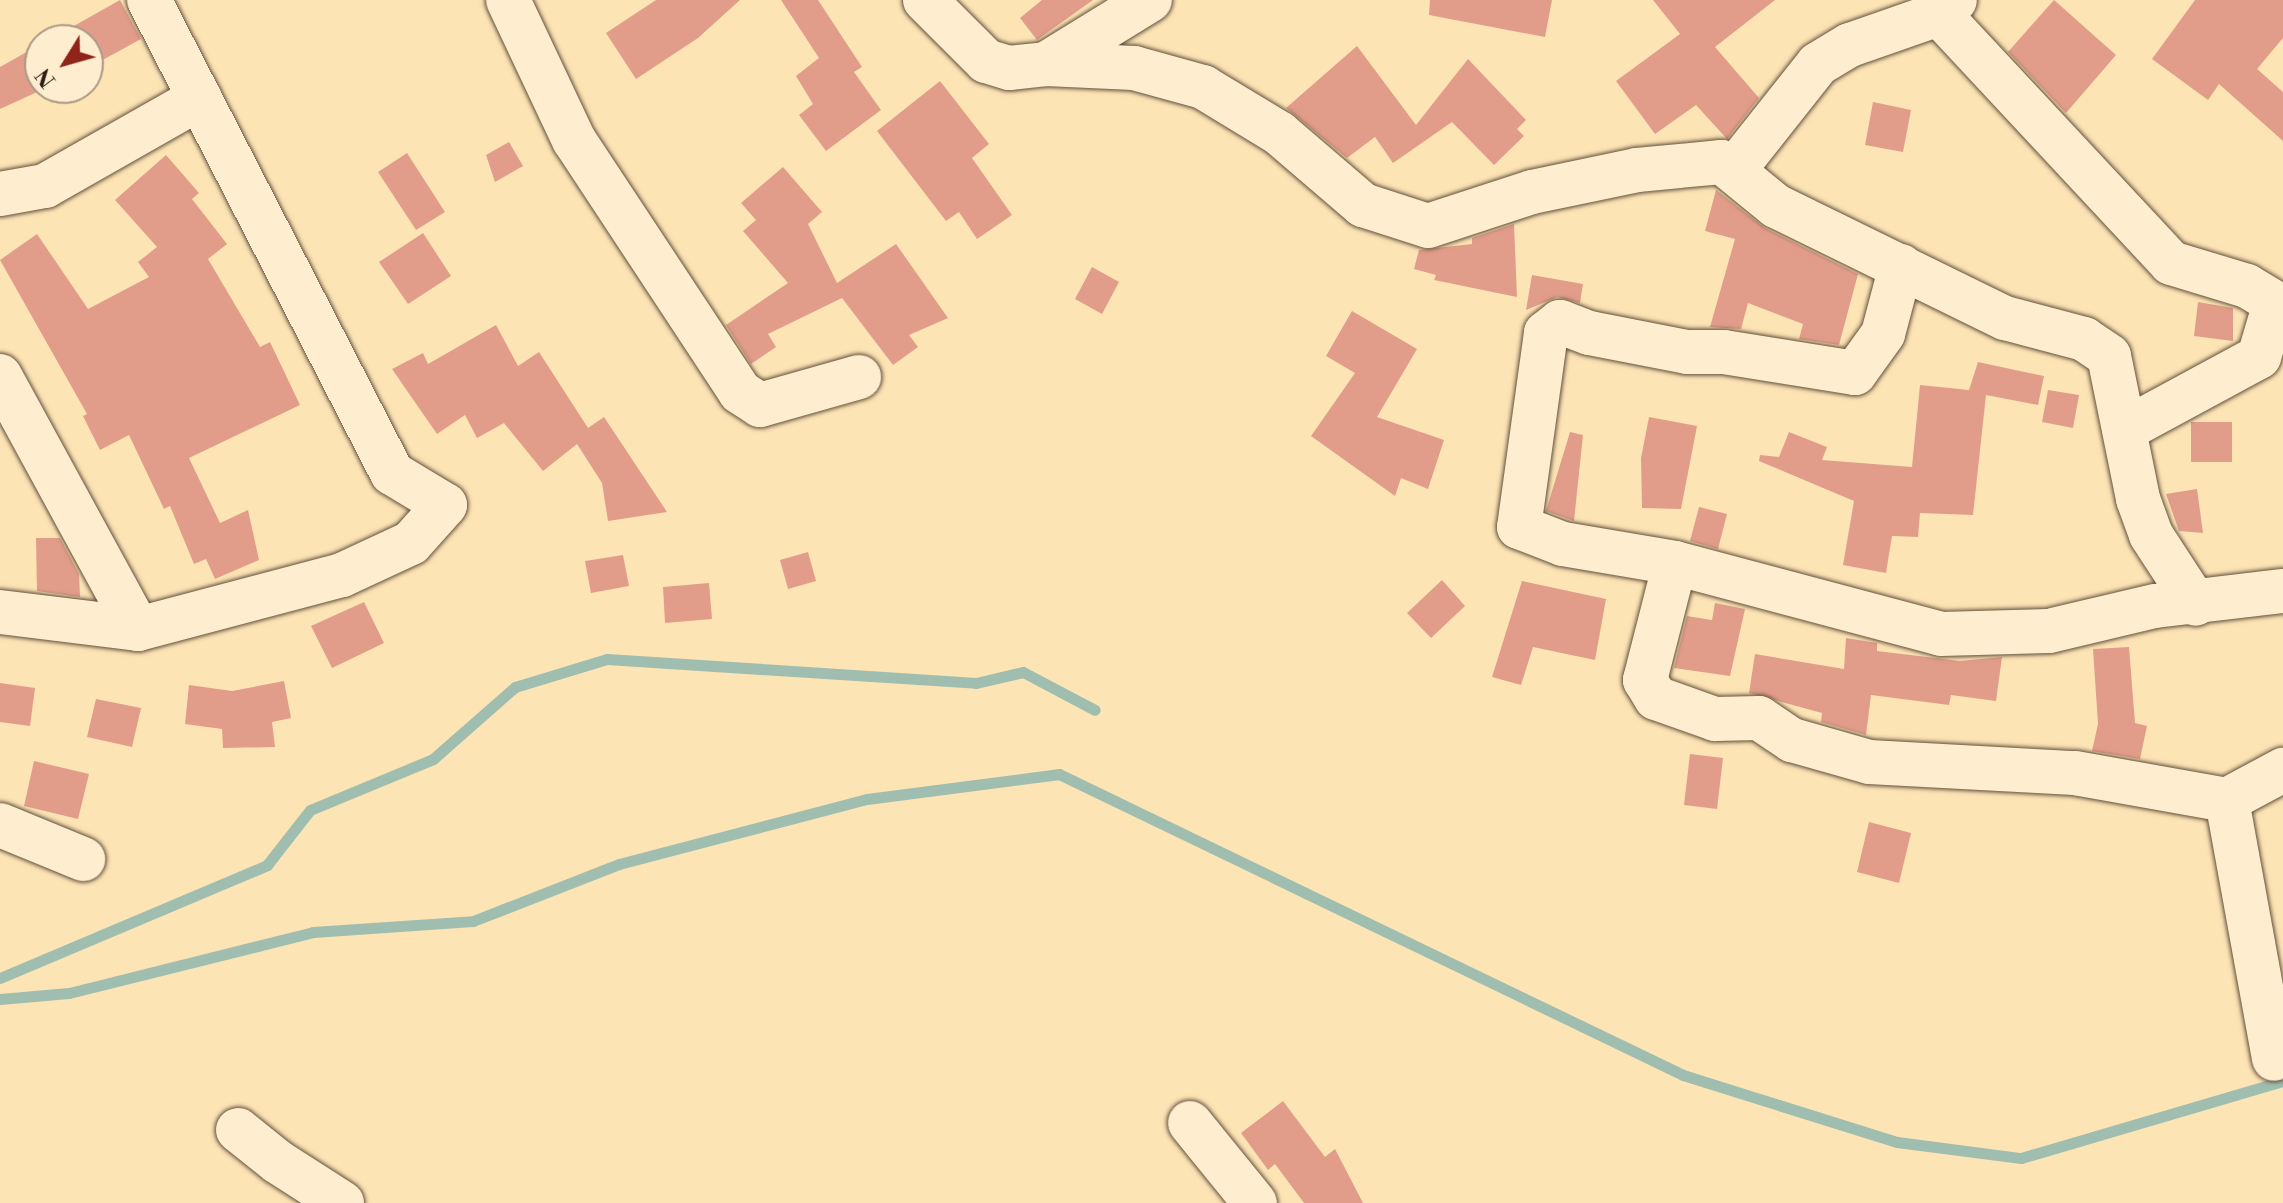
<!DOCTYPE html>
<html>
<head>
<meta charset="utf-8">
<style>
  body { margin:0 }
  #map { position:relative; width:2283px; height:1203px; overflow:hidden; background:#fde4b5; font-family:"Libre Bodoni",serif }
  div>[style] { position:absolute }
  .stream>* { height:11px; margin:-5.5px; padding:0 5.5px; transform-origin:5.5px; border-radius:5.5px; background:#9fbeb0 }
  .building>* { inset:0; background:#e29d8a }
  .roads { filter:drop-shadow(0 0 2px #62503c) drop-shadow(0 0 2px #62503c) }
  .minor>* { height:44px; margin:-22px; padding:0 22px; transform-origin:22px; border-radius:22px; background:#feedcf }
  span { translate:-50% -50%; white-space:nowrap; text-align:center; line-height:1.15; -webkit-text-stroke:6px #feedcf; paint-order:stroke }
  .north { position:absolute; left:24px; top:24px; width:80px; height:80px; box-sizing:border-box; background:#feedcf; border:2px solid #ab9a84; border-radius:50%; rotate:233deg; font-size:22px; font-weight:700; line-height:32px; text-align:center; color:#2f1e14 }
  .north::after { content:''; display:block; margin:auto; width:28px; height:36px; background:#8f2418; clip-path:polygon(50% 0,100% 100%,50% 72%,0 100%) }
</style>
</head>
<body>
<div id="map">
  <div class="stream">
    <i style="left:0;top:978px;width:290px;rotate:-22.9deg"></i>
    <i style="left:267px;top:865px;width:70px;rotate:-52deg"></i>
    <i style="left:310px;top:810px;width:133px;rotate:-22.5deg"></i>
    <i style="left:433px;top:759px;width:109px;rotate:-41.3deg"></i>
    <i style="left:515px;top:687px;width:96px;rotate:-16.9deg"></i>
    <i style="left:607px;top:659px;width:370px;rotate:3.7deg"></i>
    <i style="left:976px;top:683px;width:48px;rotate:-13.2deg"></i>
    <i style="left:1023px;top:672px;width:81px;rotate:27.8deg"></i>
    <i style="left:0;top:999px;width:69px;rotate:-5deg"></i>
    <i style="left:69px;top:993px;width:252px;rotate:-14deg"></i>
    <i style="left:313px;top:932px;width:160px;rotate:-3.9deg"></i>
    <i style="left:473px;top:921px;width:157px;rotate:-21.3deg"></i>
    <i style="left:619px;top:864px;width:256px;rotate:-14.7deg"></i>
    <i style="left:867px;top:799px;width:194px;rotate:-7.4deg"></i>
    <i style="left:1059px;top:774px;width:693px;rotate:25.75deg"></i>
    <i style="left:1683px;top:1075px;width:224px;rotate:17.4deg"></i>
    <i style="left:1897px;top:1142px;width:125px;rotate:7.4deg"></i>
    <i style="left:2021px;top:1158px;width:273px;rotate:-16.4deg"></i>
  </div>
  <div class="building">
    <i style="clip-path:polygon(120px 0,141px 39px,88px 68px,88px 40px,49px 40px)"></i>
    <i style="clip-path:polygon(656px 0,740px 0,698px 38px,636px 79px,606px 33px)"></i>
    <i style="clip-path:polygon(781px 0,818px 0,862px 67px,854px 72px,881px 110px,826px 151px,799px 115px,813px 104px,796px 76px,819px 58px)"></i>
    <i style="clip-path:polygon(1042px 0,1093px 0,1037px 40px,1020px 18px)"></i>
    <i style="clip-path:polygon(1430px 0,1552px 0,1545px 37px,1429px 15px)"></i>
    <i style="clip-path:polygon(1653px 0,1775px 0,1715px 47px,1759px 98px,1727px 139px,1696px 105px,1655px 134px,1616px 81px,1680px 34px)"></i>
    <i style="clip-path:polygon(2054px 0,2116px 55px,2066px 113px,2008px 52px)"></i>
    <i style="clip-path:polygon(2195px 0,2283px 0,2283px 38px,2257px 69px,2283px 92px,2283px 141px,2219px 84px,2208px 100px,2152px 59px)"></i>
    <i style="clip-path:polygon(39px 45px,40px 88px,46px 88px,0 109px,0 67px)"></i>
    <i style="clip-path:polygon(1357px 46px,1416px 125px,1468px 59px,1526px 120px,1517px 129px,1524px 136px,1494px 165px,1452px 122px,1393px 163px,1375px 137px,1347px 158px,1286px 108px)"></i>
    <i style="clip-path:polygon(940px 81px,989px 144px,972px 158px,1012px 215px,977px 239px,959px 212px,946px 221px,877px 131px)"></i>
    <i style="clip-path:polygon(1873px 102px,1911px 110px,1903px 152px,1865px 145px)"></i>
    <i style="clip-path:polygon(509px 142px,523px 166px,495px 182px,486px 155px)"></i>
    <i style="clip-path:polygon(407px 153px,445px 212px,416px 230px,378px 172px)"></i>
    <i style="clip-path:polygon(166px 155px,199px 193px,192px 199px,227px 244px,208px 259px,260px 347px,270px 342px,300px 405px,189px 458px,220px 523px,248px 510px,259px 560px,215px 579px,206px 559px,194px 564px,170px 506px,164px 509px,129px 435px,100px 450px,83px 416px,87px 414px,0 260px,37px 234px,88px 309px,149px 277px,138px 262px,157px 247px,115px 200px)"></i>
    <i style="clip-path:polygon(783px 167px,822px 212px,808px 224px,837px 283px,896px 244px,948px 318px,909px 335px,918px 347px,893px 365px,842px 298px,768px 334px,776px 347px,751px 364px,726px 325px,788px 283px,743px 231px,756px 220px,741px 203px)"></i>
    <i style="clip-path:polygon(1716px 190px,1765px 228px,1858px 274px,1839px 345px,1799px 339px,1803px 324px,1748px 303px,1741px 329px,1710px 327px,1735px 239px,1705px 231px)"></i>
    <i style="clip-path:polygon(1514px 224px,1517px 297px,1434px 280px,1436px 275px,1414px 269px,1419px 250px,1472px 244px,1472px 238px)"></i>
    <i style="clip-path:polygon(423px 233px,451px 276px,408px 304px,379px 262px)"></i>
    <i style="clip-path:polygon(1092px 267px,1119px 282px,1102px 314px,1075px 299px)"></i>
    <i style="clip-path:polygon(1532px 275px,1583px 284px,1580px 303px,1557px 297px,1526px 310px)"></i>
    <i style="clip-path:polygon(2198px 302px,2233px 308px,2233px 341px,2194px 336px)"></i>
    <i style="clip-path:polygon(1352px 311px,1417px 349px,1377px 417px,1444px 440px,1428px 489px,1401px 478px,1395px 496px,1311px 436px,1355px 373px,1326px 356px)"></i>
    <i style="clip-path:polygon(496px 325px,518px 366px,539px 352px,588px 428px,604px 417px,667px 512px,608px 521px,602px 483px,577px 444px,543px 471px,504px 423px,477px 438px,465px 415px,437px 434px,392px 369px,423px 353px,428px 364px)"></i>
    <i style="clip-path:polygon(1978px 362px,2044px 376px,2038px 405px,1986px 395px,1973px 515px,1920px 513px,1918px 537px,1892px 536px,1886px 573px,1843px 565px,1854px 501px,1759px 461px,1760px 455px,1779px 457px,1789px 432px,1827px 447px,1822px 460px,1912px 467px,1920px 385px,1969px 390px)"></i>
    <i style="clip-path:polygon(2048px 390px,2079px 395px,2073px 428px,2042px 422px)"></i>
    <i style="clip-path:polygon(1649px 417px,1697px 426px,1681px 509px,1642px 508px,1641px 458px)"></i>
    <i style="clip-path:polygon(2191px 422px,2232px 422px,2232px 462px,2191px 462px)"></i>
    <i style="clip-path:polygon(1570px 432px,1583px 435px,1574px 521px,1546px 511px)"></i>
    <i style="clip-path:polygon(2197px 489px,2203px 533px,2179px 531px,2166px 494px)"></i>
    <i style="clip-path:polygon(1699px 507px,1727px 514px,1718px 549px,1690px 541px)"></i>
    <i style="clip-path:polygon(36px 538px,60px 538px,79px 574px,80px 597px,37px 591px)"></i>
    <i style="clip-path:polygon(808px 552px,816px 581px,788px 589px,780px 560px)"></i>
    <i style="clip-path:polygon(623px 555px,629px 586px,591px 593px,585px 561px)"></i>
    <i style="clip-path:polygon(1442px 580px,1465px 606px,1431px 638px,1407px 613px)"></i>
    <i style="clip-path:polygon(1522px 581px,1606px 599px,1595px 660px,1533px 647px,1521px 685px,1492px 677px)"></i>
    <i style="clip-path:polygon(709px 583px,712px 619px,665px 623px,663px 587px)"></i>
    <i style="clip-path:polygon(364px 602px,384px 643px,332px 668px,311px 626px)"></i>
    <i style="clip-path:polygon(1715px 603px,1745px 609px,1730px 676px,1674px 668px,1687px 616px,1712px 620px)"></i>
    <i style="clip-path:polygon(1846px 638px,1877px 643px,1877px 651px,1960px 661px,2002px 657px,1996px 701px,1951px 695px,1949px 705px,1871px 695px,1866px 735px,1821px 722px,1822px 713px,1749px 693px,1755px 654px,1844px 669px)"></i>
    <i style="clip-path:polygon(2129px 647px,2135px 723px,2147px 726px,2140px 759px,2092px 751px,2098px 724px,2093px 649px)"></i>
    <i style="clip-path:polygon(284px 681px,291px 718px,272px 722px,275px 747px,223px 748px,222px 729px,185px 724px,189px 685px,232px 691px)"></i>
    <i style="clip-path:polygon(0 683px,35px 688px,30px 726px,0 722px)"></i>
    <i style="clip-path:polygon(96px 699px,141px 708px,132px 747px,87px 737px)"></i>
    <i style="clip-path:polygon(1690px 754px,1723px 758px,1717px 809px,1684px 805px)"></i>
    <i style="clip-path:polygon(34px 761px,89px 774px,78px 819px,24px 806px)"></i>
    <i style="clip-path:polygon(1869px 822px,1911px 833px,1899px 883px,1857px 872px)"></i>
    <i style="clip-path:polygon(1283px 1101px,1325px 1157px,1335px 1149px,1363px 1203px,1304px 1203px,1275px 1164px,1268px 1170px,1241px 1133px)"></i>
  </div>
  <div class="roads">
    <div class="minor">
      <i style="left:508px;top:0;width:155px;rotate:64.8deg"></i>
      <i style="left:574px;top:140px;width:302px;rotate:56.6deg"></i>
      <i style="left:740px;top:392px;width:24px;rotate:33deg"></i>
      <i style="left:760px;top:405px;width:103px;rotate:-15.8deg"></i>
      <i style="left:925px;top:0;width:86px;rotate:45deg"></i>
      <i style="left:986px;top:61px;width:24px;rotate:17deg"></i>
      <i style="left:1009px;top:68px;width:37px;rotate:-6deg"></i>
      <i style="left:1046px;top:64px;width:88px;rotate:2.6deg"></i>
      <i style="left:1134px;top:68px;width:72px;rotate:15.4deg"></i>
      <i style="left:1203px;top:87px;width:89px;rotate:31.2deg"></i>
      <i style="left:1279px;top:133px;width:111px;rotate:40.6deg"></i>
      <i style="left:1363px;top:205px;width:68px;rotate:17.9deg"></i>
      <i style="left:1428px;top:226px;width:109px;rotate:-18.1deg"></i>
      <i style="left:1532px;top:192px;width:107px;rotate:-11.8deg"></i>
      <i style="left:1637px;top:170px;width:85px;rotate:-5.4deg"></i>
      <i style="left:1722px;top:162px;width:70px;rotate:39.2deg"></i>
      <i style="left:1776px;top:206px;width:255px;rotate:26.1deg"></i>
      <i style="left:2005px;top:318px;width:82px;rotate:14.9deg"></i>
      <i style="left:2084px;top:339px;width:30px;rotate:34deg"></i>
      <i style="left:2109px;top:356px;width:146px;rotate:78.5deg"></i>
      <i style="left:2138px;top:499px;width:38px;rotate:70deg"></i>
      <i style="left:2151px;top:535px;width:82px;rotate:56.9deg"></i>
      <i style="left:1939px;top:14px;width:340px;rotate:47deg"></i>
      <i style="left:2171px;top:263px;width:79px;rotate:16.8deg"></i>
      <i style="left:2247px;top:286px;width:33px;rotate:31deg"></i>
      <i style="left:2275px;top:303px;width:56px;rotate:106.5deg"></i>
      <i style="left:2259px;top:357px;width:153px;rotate:151.6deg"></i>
      <i style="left:1046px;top:64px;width:122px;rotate:-31.6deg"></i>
      <i style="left:1734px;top:170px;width:135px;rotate:-51.6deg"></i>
      <i style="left:1818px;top:64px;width:37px;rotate:-31deg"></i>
      <i style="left:1850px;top:45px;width:94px;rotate:-19.2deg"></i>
      <i style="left:1939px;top:14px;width:21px;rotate:-41deg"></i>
      <i style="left:0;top:194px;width:46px;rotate:-10.1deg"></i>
      <i style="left:45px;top:186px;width:178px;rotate:-29.6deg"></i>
      <i style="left:1901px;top:266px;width:70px;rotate:104.8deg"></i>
      <i style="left:1883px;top:334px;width:48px;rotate:125.7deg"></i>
      <i style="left:1855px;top:373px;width:133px;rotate:-170.9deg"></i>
      <i style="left:1724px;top:352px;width:37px;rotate:180deg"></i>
      <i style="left:1687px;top:352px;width:100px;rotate:-169deg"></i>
      <i style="left:1589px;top:333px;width:31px;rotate:-159deg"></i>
      <i style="left:1560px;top:322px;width:18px;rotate:142deg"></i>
      <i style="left:1546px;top:333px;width:196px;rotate:97.9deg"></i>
      <i style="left:1519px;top:527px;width:47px;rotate:21.1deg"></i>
      <i style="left:1563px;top:544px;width:114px;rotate:9.6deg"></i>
      <i style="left:1675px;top:563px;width:275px;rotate:14.9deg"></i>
      <i style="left:1941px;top:634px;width:108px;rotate:-1.6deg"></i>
      <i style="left:2049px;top:631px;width:109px;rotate:-13.3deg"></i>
      <i style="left:2155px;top:606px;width:129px;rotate:-6.7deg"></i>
      <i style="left:0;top:376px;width:288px;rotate:61.4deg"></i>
      <i style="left:1675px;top:563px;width:121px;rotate:104.4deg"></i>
      <i style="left:1645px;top:680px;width:21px;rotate:59deg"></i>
      <i style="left:1656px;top:698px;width:63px;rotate:19.6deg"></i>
      <i style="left:1715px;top:719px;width:44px;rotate:-1.3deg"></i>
      <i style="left:1759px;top:718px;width:40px;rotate:34deg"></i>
      <i style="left:1792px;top:740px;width:80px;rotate:15.9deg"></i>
      <i style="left:1869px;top:762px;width:206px;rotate:3.1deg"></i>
      <i style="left:2075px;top:773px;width:154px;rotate:10.1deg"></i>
      <i style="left:2227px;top:800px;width:64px;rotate:-28.2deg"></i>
      <i style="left:0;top:612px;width:139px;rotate:7deg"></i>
      <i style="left:138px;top:629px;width:211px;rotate:-14.8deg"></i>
      <i style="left:342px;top:575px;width:76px;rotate:-24.9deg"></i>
      <i style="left:411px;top:543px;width:51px;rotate:-48.2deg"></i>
      <i style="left:445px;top:505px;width:62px;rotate:-148.9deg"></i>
      <i style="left:392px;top:473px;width:532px;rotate:-117.19deg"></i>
      <i style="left:2227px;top:800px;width:263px;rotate:79.7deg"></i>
      <i style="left:0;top:825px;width:90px;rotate:22.3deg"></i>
      <i style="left:1190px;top:1123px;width:103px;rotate:50.9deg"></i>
      <i style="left:238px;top:1130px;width:51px;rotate:38.7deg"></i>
      <i style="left:278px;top:1162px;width:76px;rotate:32.6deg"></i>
    </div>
  </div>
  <div class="north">N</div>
</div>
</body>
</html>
